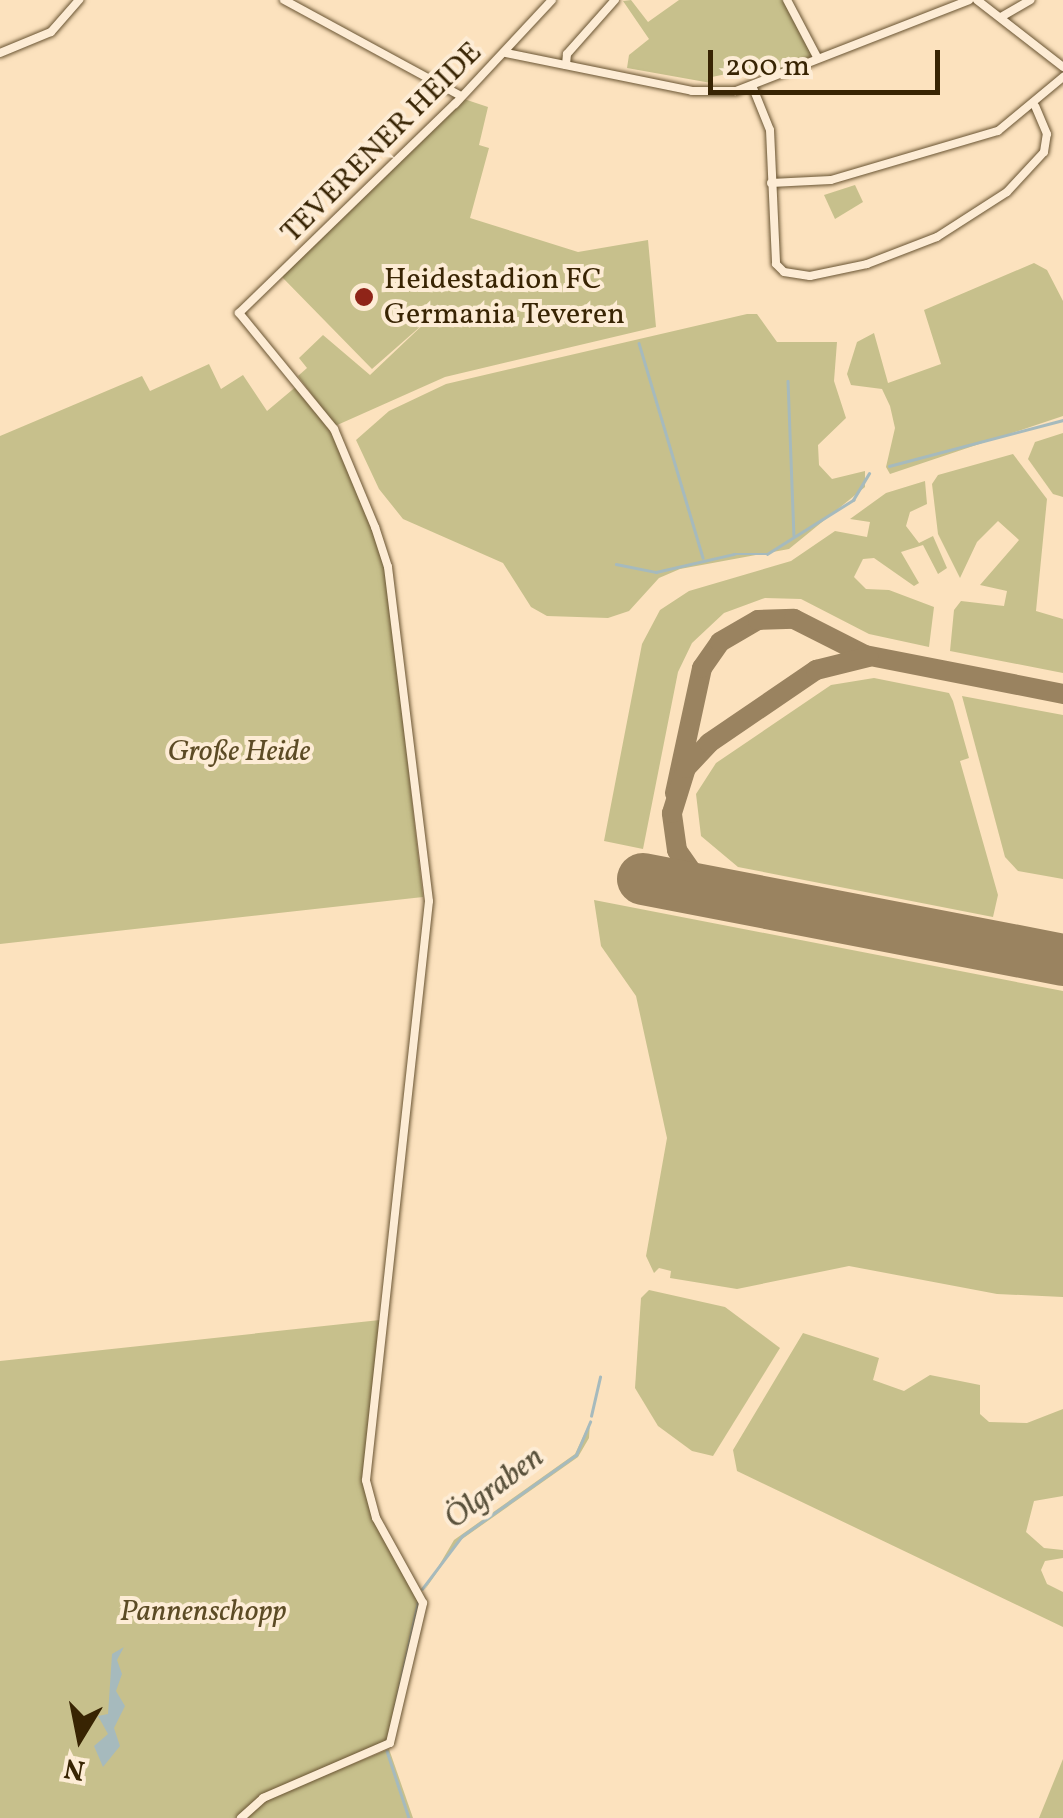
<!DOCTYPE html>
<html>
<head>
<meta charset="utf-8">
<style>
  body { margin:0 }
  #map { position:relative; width:1063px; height:1818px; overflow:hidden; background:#fce2be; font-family:Vollkorn,serif }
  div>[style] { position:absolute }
  .green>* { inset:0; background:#c7c08c }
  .water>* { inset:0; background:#a6babd }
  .stream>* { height:2.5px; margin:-1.25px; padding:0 1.25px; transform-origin:1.25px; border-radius:1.25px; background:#a6babd }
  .taxiway>* { height:20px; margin:-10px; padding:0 10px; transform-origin:10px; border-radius:10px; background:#9a8360 }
  .runway>* { height:52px; margin:-26px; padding:0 26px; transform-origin:26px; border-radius:26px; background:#9a8360 }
  .roads { filter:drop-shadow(0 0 2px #695432) drop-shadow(0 0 2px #695432) }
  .minor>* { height:8px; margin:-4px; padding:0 4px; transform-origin:4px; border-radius:4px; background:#fdecd5 }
  .dots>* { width:28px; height:28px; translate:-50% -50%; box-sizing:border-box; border:5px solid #fdecd5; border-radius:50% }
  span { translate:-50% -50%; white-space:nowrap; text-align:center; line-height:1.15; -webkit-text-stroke:8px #fdecd5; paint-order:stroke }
  .street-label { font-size:30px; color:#382403 }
  .poi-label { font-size:30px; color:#382403 }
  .left { translate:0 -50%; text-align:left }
  .park-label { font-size:30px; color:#5c4b25; font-style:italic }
  .water-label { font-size:32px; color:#59513b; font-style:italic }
  .north { position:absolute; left:30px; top:1688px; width:100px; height:100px; -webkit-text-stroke:8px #fdecd5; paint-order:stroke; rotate:190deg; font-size:28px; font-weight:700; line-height:40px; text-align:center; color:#382403 }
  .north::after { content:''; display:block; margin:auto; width:35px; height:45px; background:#382403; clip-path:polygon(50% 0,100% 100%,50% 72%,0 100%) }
  .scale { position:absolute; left:708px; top:50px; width:232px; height:45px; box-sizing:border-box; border:5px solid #382403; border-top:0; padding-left:12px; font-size:30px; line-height:35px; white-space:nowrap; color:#382403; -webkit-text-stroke:8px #fdecd5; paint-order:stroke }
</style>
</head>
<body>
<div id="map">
  <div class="green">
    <i style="clip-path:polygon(631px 0,648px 22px,679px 0,783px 0,812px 56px,777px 75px,774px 64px,712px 77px,711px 83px,627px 68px,629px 55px,649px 39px,623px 1px)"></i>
    <i style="clip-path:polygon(464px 99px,488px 107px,479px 145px,489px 148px,470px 218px,578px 252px,648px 240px,656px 327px,445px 377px,335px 426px,298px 376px,307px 368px,299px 358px,323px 335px,370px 375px,430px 318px,372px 369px,282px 277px)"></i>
    <i style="clip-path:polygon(855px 185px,863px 202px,835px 219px,824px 195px)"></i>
    <i style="clip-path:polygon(1034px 263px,1047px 270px,1063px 301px,1063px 416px,890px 474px,886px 467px,895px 428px,890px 406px,882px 389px,851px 385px,847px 374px,857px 342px,874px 333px,888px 383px,941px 364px,924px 310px)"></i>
    <i style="clip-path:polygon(747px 314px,757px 314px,777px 342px,837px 342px,834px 381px,846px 418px,818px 445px,819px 465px,832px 479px,865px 471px,865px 487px,789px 549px,680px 569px,659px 578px,629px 611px,608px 618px,547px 616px,531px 607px,503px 563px,403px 519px,379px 489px,356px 440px,389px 411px,446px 384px)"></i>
    <i style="clip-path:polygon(209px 364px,221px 389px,243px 375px,267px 411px,298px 385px,348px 458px,385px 564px,423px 897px,0 944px,0 436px,142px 376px,150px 391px)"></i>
    <i style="clip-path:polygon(1063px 433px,1063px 497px,1053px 494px,1028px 459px,1035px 442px)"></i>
    <i style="clip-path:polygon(1013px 454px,1047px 499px,1036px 611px,1063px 619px,1063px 673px,950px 651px,954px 610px,961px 601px,1004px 606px,1007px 591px,980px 585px,1019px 540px,998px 521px,977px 542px,960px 578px,938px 534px,932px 484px,938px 475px)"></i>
    <i style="clip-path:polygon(925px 481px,927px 504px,910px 512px,906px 526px,919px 543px,933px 536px,947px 568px,938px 574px,923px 545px,901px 552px,919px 583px,914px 586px,874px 558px,863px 559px,854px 577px,866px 589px,889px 590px,934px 607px,929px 647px,869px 634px,801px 599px,765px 598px,724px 613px,692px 643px,678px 672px,643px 849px,604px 841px,642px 644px,660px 610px,689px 591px,791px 561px,835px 531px,867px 537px,870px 522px,850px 519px,886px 493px)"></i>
    <i style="clip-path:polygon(874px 678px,949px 693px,953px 701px,969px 758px,960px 761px,998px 895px,993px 917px,738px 867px,701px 836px,696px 794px,716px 763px,831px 685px)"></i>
    <i style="clip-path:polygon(962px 696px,1063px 715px,1063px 879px,1018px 871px,1005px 857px)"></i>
    <i style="clip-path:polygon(594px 900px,1063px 991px,1063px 1297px,997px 1294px,849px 1266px,737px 1289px,670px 1278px,671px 1271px,659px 1268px,654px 1273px,646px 1256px,667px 1138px,636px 996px,601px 946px)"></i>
    <i style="clip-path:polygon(649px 1290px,725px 1307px,780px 1348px,713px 1456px,692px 1451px,658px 1426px,635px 1388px,641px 1298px)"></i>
    <i style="clip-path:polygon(380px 1320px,365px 1492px,421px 1600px,390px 1740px,260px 1798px,237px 1818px,0 1818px,0 1361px)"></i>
    <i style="clip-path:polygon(803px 1333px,879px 1358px,873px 1380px,904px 1391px,930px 1375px,980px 1385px,980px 1414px,989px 1422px,1027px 1423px,1063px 1409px,1063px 1496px,1034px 1501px,1026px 1532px,1044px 1548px,1063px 1550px,1063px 1558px,1045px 1561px,1041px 1570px,1047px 1584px,1063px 1592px,1063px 1627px,737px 1471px,733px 1450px)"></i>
    <i style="clip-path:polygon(590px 1422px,589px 1438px,578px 1457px,458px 1542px,424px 1591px,454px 1540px,575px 1454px)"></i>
    <i style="clip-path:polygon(389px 1749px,413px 1818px,245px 1818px,267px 1799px)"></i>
    <i style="clip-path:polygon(1063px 1759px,1063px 1818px,1039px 1818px)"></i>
  </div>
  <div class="water">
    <i style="clip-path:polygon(124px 1647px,117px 1660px,122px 1674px,116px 1691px,125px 1706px,114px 1728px,120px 1746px,103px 1767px,94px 1746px,108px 1734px,98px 1716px,108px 1714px,112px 1654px)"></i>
  </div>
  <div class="stream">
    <i style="left:639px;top:343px;width:224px;rotate:73.4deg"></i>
    <i style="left:788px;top:381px;width:154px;rotate:87.8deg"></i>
    <i style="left:889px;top:466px;width:180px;rotate:-14.8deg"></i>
    <i style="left:616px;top:564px;width:41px;rotate:11.3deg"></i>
    <i style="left:656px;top:572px;width:80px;rotate:-13deg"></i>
    <i style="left:734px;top:554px;width:33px"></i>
    <i style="left:767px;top:554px;width:102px;rotate:-32.1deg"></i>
    <i style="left:853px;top:500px;width:31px;rotate:-59deg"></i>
    <i style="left:591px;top:1416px;width:40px;rotate:-77deg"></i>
    <i style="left:422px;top:1589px;width:66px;rotate:-53deg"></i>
    <i style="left:462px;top:1536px;width:140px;rotate:-35.4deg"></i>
    <i style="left:576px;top:1455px;width:36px;rotate:-67deg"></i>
    <i style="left:394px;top:1711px;width:112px;rotate:-77.6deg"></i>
    <i style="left:387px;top:1751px;width:71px;rotate:71.8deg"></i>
  </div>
  <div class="taxiway">
    <i style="left:675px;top:793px;width:128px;rotate:-77.8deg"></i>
    <i style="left:702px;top:668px;width:32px;rotate:-55deg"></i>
    <i style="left:720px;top:642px;width:44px;rotate:-30.1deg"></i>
    <i style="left:758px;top:620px;width:36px;rotate:-2deg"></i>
    <i style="left:794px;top:619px;width:80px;rotate:26.9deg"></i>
    <i style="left:865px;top:655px;width:202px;rotate:11.1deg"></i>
    <i style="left:730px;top:896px;width:37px;rotate:-153deg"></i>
    <i style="left:697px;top:879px;width:35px;rotate:-125deg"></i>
    <i style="left:677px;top:850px;width:37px;rotate:-98deg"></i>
    <i style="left:672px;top:813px;width:47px;rotate:-72.7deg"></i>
    <i style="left:686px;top:768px;width:34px;rotate:-47deg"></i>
    <i style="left:709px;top:743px;width:130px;rotate:-34.3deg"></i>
    <i style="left:816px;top:670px;width:54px;rotate:-14deg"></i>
  </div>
  <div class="runway">
    <i style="left:643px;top:879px;width:428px;rotate:10.9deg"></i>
  </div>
  <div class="roads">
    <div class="minor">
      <i style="left:284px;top:0;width:201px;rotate:28.5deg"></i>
      <i style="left:787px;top:0;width:64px;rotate:62.2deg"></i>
      <i style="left:977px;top:0;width:109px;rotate:37.9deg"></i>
      <i style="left:1001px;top:17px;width:34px;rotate:-30deg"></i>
      <i style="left:0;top:53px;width:55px;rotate:-22.4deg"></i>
      <i style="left:51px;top:32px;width:43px;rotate:-48.8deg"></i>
      <i style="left:506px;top:53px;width:190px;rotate:11.5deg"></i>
      <i style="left:692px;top:91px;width:44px"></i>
      <i style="left:736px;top:91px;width:250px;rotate:-21.3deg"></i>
      <i style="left:566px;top:65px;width:11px;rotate:-85deg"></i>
      <i style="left:567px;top:54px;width:72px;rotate:-48.4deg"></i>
      <i style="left:753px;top:88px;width:45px;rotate:68deg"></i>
      <i style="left:770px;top:130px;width:134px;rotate:87.4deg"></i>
      <i style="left:776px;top:264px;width:11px;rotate:45deg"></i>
      <i style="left:784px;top:272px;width:26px;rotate:9deg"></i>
      <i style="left:810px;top:276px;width:58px;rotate:-11.9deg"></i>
      <i style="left:867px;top:264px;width:75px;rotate:-21.1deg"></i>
      <i style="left:937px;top:237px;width:83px;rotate:-32.7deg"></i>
      <i style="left:1007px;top:192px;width:54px;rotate:-47.2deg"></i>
      <i style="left:1044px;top:152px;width:18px;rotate:-81deg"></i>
      <i style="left:1047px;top:134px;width:30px;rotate:-113deg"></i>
      <i style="left:771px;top:183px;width:60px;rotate:-2.9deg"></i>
      <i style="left:831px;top:180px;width:174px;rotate:-16.4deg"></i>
      <i style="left:998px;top:131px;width:85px;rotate:-39.7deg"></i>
      <i style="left:241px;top:1818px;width:30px;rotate:-42deg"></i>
      <i style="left:263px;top:1798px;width:138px;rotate:-23.4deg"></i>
      <i style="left:390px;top:1743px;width:144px;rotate:-76.7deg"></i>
      <i style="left:423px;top:1603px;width:97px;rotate:-118.9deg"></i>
      <i style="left:376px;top:1518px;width:39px;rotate:-105deg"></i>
      <i style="left:366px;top:1480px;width:582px;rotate:-83.79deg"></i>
      <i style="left:429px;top:901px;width:337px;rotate:-97deg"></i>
      <i style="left:388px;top:567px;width:42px;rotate:-108deg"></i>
      <i style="left:375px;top:527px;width:106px;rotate:-112.7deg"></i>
      <i style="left:334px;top:429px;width:150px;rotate:-129.3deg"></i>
      <i style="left:239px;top:313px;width:301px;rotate:-44.1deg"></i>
      <i style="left:455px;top:104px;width:142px;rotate:-47deg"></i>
    </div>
  </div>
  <div class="dots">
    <i style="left:364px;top:297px;background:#8f2418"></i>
  </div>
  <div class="street-label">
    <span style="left:382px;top:143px;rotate:-45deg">TEVERENER HEIDE</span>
  </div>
  <div class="poi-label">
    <span class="left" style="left:384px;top:297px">Heidestadion FC<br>Germania Teveren</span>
  </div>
  <div class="park-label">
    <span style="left:239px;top:752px">Große Heide</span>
    <span style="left:203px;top:1612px">Pannenschopp</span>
  </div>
  <div class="water-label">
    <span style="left:495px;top:1489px;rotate:-37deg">Ölgraben</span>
  </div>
  <div class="north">N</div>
  <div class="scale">200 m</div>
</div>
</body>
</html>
